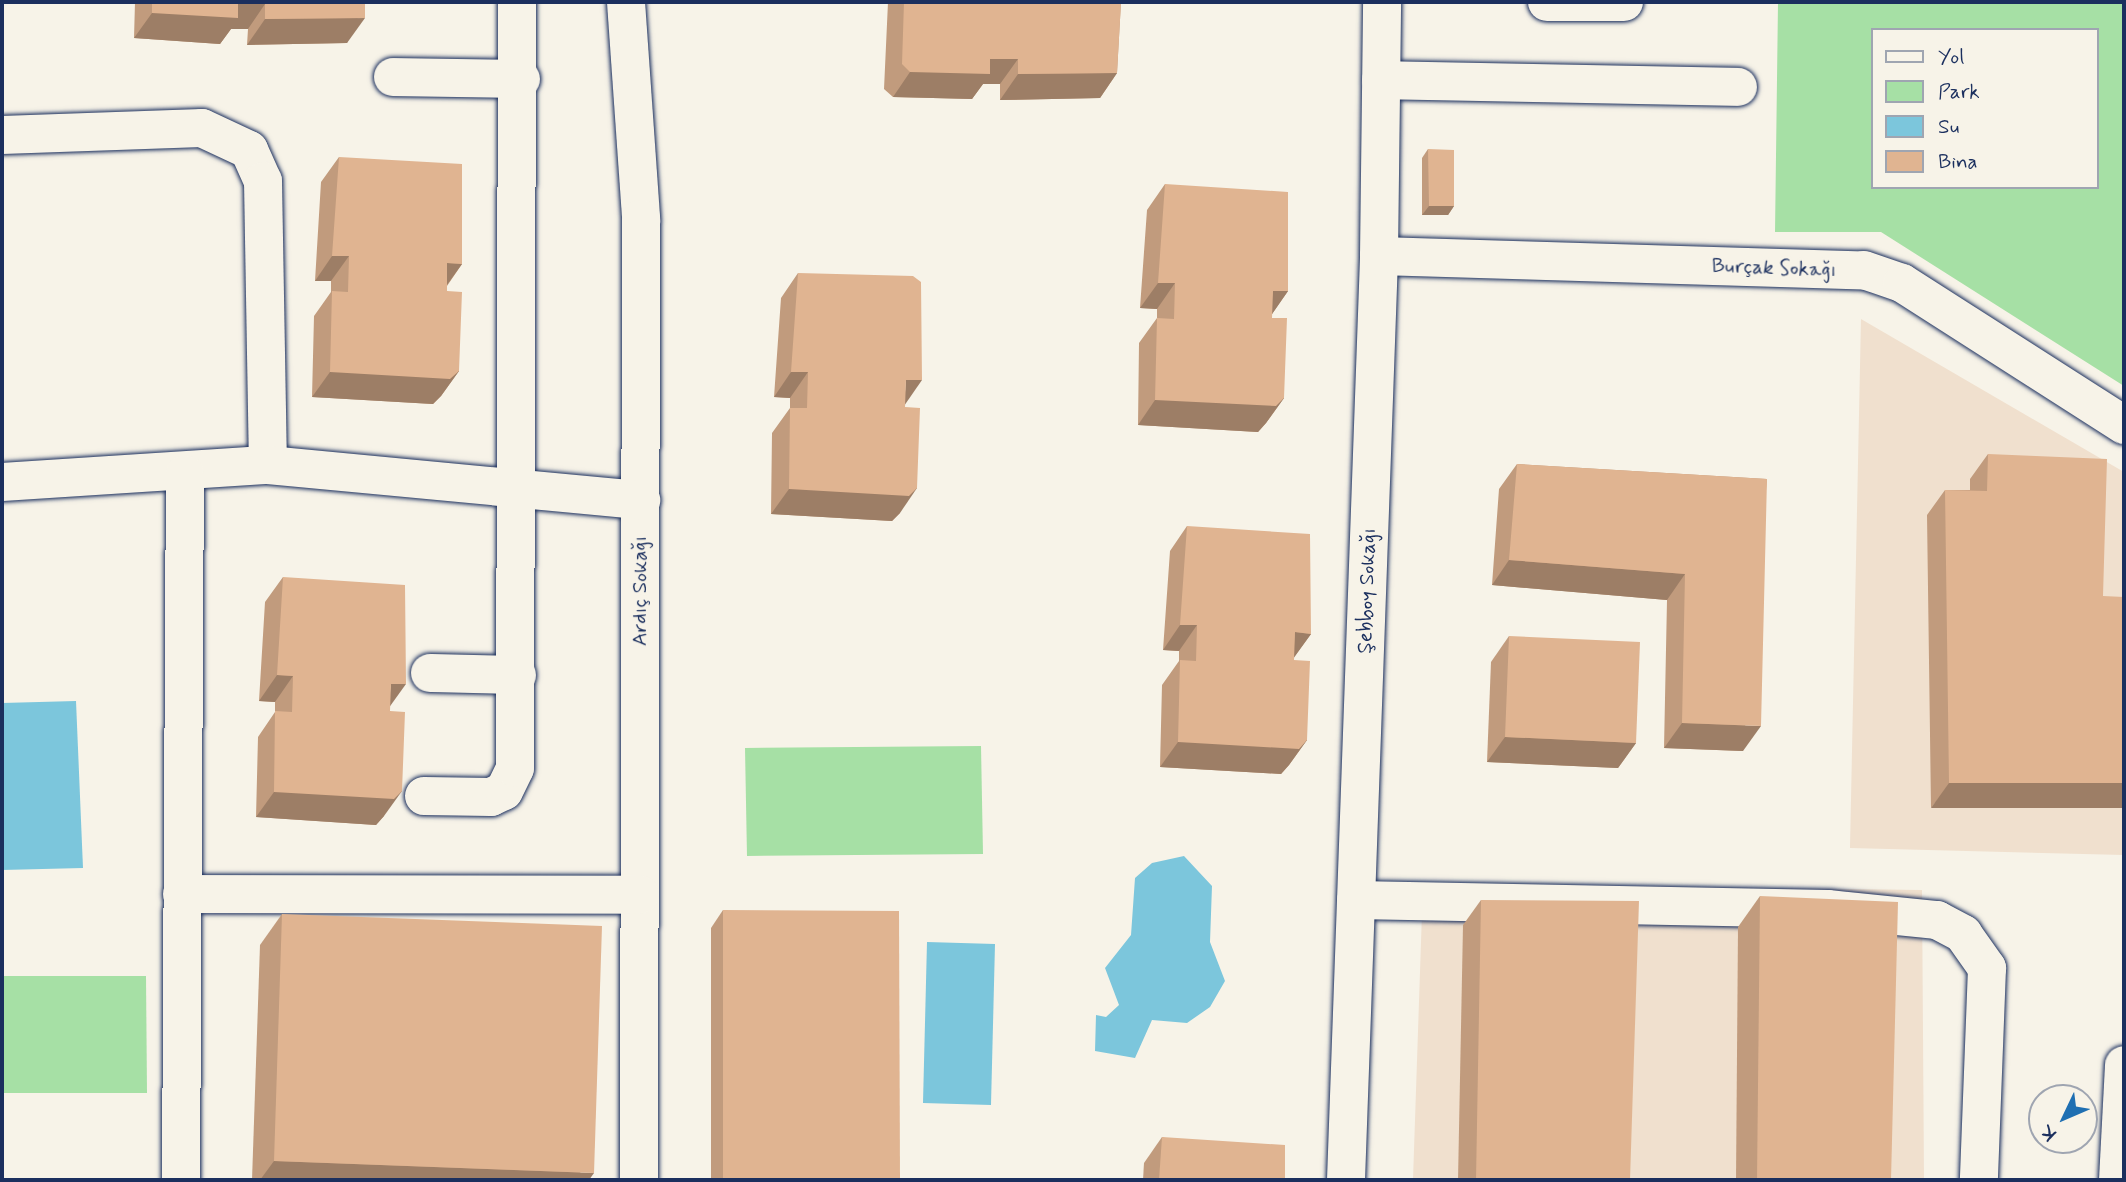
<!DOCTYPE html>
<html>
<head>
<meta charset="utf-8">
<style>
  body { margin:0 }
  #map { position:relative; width:2126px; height:1182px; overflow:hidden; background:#f7f3e8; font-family:Mynerve,sans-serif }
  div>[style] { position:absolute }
  .built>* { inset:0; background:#f0e0ce }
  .green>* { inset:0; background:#a6e0a5 }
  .water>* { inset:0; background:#7cc6dc }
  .roads { filter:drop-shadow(0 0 2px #1b2f5e) drop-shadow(0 0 2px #1b2f5e) }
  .minor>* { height:38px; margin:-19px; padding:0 19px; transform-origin:19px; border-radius:19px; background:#f7f3e8 }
  .wall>* { inset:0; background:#c19b7d }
  .shaded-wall>* { inset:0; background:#9d7e66 }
  .building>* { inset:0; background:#e0b491 }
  span { translate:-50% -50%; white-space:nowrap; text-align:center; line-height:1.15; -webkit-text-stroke:5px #f7f3e8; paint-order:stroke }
  .street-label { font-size:21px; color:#1b2f5e }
  .frame { position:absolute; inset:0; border:4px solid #1b2f5e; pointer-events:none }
  .legend { position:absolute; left:1871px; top:28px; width:228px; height:161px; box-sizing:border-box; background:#f7f3e8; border:2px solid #9fa5b1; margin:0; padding:9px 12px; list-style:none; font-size:21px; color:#1b2f5e }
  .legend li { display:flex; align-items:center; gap:14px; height:35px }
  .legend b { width:35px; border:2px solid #9fa5b1 }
  .north { position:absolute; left:2028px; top:1084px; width:70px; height:70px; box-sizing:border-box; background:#f7f3e8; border:2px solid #9fa5b1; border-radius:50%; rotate:226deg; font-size:19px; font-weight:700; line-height:28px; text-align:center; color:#1b2f5e }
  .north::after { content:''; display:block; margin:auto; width:24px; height:32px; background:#1f6fb2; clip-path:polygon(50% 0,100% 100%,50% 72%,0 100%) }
</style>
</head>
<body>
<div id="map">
  <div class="built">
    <i style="clip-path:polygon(1861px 319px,2124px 472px,2124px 855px,1850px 848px)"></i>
    <i style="clip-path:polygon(1423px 883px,1922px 890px,1924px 1180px,1413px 1180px)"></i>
  </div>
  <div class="green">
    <i style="clip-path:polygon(evenodd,1778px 2px,2124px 2px,2124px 386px,1881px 232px,1775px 232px,1778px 2px,1872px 30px,2096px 30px,2096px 187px,1872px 187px,1872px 30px)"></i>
    <i style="clip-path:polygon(981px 746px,983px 854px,747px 856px,745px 748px)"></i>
    <i style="clip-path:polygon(2px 976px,146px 976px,147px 1093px,2px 1093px)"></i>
  </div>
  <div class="water">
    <i style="clip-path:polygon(76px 701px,83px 868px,2px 870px,2px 703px)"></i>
    <i style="clip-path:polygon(1184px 856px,1212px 886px,1210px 942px,1225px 981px,1210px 1007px,1187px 1023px,1152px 1020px,1135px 1058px,1095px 1051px,1096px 1015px,1106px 1017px,1119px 1005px,1105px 968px,1131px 935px,1135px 878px,1152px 863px)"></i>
    <i style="clip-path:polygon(927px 942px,995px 944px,991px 1105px,923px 1103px)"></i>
  </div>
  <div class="roads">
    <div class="minor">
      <i style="left:626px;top:2px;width:218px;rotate:86deg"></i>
      <i style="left:641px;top:219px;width:961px;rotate:90.12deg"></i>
      <i style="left:1547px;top:2px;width:77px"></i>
      <i style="left:393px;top:77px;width:128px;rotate:0.9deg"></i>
      <i style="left:1381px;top:80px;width:357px;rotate:1.1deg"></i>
      <i style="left:2px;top:135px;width:200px;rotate:-2deg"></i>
      <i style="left:202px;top:128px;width:52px;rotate:25.1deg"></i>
      <i style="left:249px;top:150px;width:34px;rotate:66deg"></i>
      <i style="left:263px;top:181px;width:284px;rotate:89deg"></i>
      <i style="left:1379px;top:256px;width:485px;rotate:1.7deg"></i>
      <i style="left:1864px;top:270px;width:40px;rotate:18.9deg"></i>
      <i style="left:1902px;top:283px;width:264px;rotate:32.6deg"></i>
      <i style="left:2px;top:482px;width:267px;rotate:-3.7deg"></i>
      <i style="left:268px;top:465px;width:375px;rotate:5.4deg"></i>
      <i style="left:430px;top:673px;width:87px;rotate:1.3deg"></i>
      <i style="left:424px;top:796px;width:67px;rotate:0.9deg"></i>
      <i style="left:491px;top:797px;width:14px;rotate:-25deg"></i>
      <i style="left:504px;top:791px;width:25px;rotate:-64deg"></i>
      <i style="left:515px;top:768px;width:766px;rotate:-89.85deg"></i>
      <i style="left:182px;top:894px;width:458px;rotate:0.1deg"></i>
      <i style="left:1356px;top:900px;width:472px;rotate:1.1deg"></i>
      <i style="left:1828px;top:909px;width:110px;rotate:5.8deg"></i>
      <i style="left:1937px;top:920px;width:30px;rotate:28deg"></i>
      <i style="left:1963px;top:934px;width:42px;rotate:54.8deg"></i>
      <i style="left:1987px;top:968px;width:212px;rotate:92.2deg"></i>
      <i style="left:181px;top:1180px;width:706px;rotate:-89.68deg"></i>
      <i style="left:1346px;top:1180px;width:925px;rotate:-87.95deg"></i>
      <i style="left:1379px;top:256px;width:254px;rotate:-89.3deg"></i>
      <i style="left:2118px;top:1180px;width:115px;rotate:-87deg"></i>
    </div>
  </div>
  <div class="wall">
    <i style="clip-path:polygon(135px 2px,365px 2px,347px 43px,247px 45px,248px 29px,231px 29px,220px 44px,134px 38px)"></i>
    <i style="clip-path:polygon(888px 2px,1121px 2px,1117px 73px,1100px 98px,1000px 100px,1000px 84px,983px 84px,972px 99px,893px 97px,884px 89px)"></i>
    <i style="clip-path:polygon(1428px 149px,1454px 206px,1448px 215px,1422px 215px,1422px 158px)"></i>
    <i style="clip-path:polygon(339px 157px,462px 264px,447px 286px,447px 291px,459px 371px,441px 396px,433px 404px,312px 397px,314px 316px,331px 292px,331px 281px,315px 281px,321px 182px)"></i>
    <i style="clip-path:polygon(1165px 184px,1288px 291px,1272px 314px,1272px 318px,1284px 398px,1266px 423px,1258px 432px,1138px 425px,1139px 343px,1157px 318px,1157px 309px,1140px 308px,1147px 210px)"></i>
    <i style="clip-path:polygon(798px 273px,905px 404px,900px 513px,892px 521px,771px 514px,772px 433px,790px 408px,790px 398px,774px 397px,781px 298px)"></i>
    <i style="clip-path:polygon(1988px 454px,2103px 596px,1931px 808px,1927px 515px,1945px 490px,1970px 490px,1970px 479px)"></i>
    <i style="clip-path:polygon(1517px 464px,1767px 479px,1743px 751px,1664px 748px,1667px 600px,1492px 585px,1499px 489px)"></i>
    <i style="clip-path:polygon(1187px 526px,1311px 634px,1294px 657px,1294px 660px,1307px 740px,1289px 765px,1281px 774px,1160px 767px,1162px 685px,1179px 661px,1179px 651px,1163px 650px,1170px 551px)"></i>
    <i style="clip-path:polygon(283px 577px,390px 706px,384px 816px,376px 825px,256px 817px,258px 737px,275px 712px,275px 702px,259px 701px,265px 602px)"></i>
    <i style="clip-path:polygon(1509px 636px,1636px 743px,1618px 768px,1487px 762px,1491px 662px)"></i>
    <i style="clip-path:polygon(1760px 896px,1891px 1180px,1736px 1180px,1738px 927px)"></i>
    <i style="clip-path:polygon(1481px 900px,1630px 1180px,1458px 1180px,1463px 925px)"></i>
    <i style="clip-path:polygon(723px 910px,900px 1180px,711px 1180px,711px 928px)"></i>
    <i style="clip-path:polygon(282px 914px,589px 1180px,252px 1180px,260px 945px)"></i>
    <i style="clip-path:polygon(1162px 1137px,1285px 1180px,1143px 1180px,1144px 1163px)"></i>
  </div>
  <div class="shaded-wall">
    <i style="clip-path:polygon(238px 3px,265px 4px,248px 29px,231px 29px,220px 44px,134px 38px,152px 13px)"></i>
    <i style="clip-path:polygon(365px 18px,347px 43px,247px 45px,265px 19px)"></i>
    <i style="clip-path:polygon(990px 59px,1018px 59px,1000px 84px,983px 84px,972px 99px,893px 97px,910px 72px)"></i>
    <i style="clip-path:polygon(1117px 73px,1100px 98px,1000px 100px,1018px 74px)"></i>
    <i style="clip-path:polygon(1429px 206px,1454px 206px,1448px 215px,1422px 215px)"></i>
    <i style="clip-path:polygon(332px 256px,349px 256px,331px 281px,315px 281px)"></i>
    <i style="clip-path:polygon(447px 263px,462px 264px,444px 289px)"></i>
    <i style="clip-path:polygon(1158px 283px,1175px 283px,1157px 309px,1140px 308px)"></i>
    <i style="clip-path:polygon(1273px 291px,1288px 291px,1270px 317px)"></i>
    <i style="clip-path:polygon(459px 371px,441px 396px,433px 404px,312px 397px,330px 372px)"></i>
    <i style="clip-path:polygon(791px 372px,808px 372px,790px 398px,774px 397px)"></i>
    <i style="clip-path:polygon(906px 380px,922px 380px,904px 406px)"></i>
    <i style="clip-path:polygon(1284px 398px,1266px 423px,1258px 432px,1138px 425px,1155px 400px)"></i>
    <i style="clip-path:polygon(917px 488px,900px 513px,892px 521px,771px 514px,789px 489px)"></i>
    <i style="clip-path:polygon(1509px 560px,1685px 574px,1667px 600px,1492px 585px)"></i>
    <i style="clip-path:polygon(1180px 625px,1197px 625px,1179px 651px,1163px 650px)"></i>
    <i style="clip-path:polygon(1295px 632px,1311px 634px,1293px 659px)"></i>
    <i style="clip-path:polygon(277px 675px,293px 676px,275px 702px,259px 701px)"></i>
    <i style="clip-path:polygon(391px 684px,406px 684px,388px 709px)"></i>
    <i style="clip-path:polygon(1682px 723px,1761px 726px,1743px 751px,1664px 748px)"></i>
    <i style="clip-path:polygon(1505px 737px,1636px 743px,1618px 768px,1487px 762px)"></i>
    <i style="clip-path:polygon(1307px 740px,1289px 765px,1281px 774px,1160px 767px,1178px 742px)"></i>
    <i style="clip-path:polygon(1949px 783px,2124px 783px,2124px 808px,1931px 808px)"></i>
    <i style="clip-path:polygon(402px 791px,384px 816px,376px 825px,256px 817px,274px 792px)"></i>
    <i style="clip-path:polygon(274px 1161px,594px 1173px,589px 1180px,260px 1180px)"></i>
  </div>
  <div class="building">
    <i style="clip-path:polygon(152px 2px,365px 2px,365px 18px,265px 19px,265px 4px,238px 3px,238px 18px,152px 13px)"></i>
    <i style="clip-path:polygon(904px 2px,1121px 2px,1117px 73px,1018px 74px,1018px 59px,990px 59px,990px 74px,910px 72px,902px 64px)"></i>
    <i style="clip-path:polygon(1428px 149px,1454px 150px,1454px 206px,1429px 206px)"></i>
    <i style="clip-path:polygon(339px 157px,462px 164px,462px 264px,447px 263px,447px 291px,462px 292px,459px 371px,450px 379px,330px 372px,332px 291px,348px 292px,349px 256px,332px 256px)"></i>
    <i style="clip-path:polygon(1165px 184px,1288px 192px,1288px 291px,1273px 291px,1272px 318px,1287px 318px,1284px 398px,1276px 406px,1155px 400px,1157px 318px,1174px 319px,1175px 283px,1158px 283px)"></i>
    <i style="clip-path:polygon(798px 273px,913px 276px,921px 282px,922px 380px,906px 380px,905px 407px,920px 408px,917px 488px,909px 496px,789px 489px,790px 408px,807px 408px,808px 372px,791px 372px)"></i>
    <i style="clip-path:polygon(1988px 454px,2107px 459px,2103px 596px,2124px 597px,2124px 783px,1949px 783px,1945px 490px,1987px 491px)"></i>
    <i style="clip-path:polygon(1517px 464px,1767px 479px,1761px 726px,1682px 723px,1685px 574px,1509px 560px)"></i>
    <i style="clip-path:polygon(1187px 526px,1310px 534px,1311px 634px,1295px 632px,1294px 660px,1310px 661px,1307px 740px,1299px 749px,1178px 742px,1180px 660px,1196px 661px,1197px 625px,1180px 625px)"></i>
    <i style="clip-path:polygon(283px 577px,405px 585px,406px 684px,391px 684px,390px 711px,405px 712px,402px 791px,394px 799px,274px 792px,275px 711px,292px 712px,293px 676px,277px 675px)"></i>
    <i style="clip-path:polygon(1509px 636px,1640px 642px,1636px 743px,1505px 737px)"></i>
    <i style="clip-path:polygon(1760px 896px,1898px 902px,1891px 1180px,1757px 1180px)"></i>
    <i style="clip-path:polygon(1481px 900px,1639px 901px,1630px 1180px,1476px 1180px)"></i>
    <i style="clip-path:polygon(723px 910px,899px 911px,900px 1180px,723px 1180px)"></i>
    <i style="clip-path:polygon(282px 914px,602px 926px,594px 1173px,274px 1161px)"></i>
    <i style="clip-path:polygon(1162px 1137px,1285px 1145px,1285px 1180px,1159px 1180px)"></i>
  </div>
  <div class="street-label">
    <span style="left:1774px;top:268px;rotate:2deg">Burçak Sokağı</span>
    <span style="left:640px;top:591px;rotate:-90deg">Ardıç Sokağı</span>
    <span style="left:1367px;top:591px;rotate:-88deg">Şebboy Sokağı</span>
  </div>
  <div class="frame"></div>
  <ul class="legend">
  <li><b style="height:9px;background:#f7f3e8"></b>Yol</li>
  <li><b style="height:19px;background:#a6e0a5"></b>Park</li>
  <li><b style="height:19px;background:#7cc6dc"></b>Su</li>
  <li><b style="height:19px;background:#e0b491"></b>Bina</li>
  </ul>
  <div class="north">K</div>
</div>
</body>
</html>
